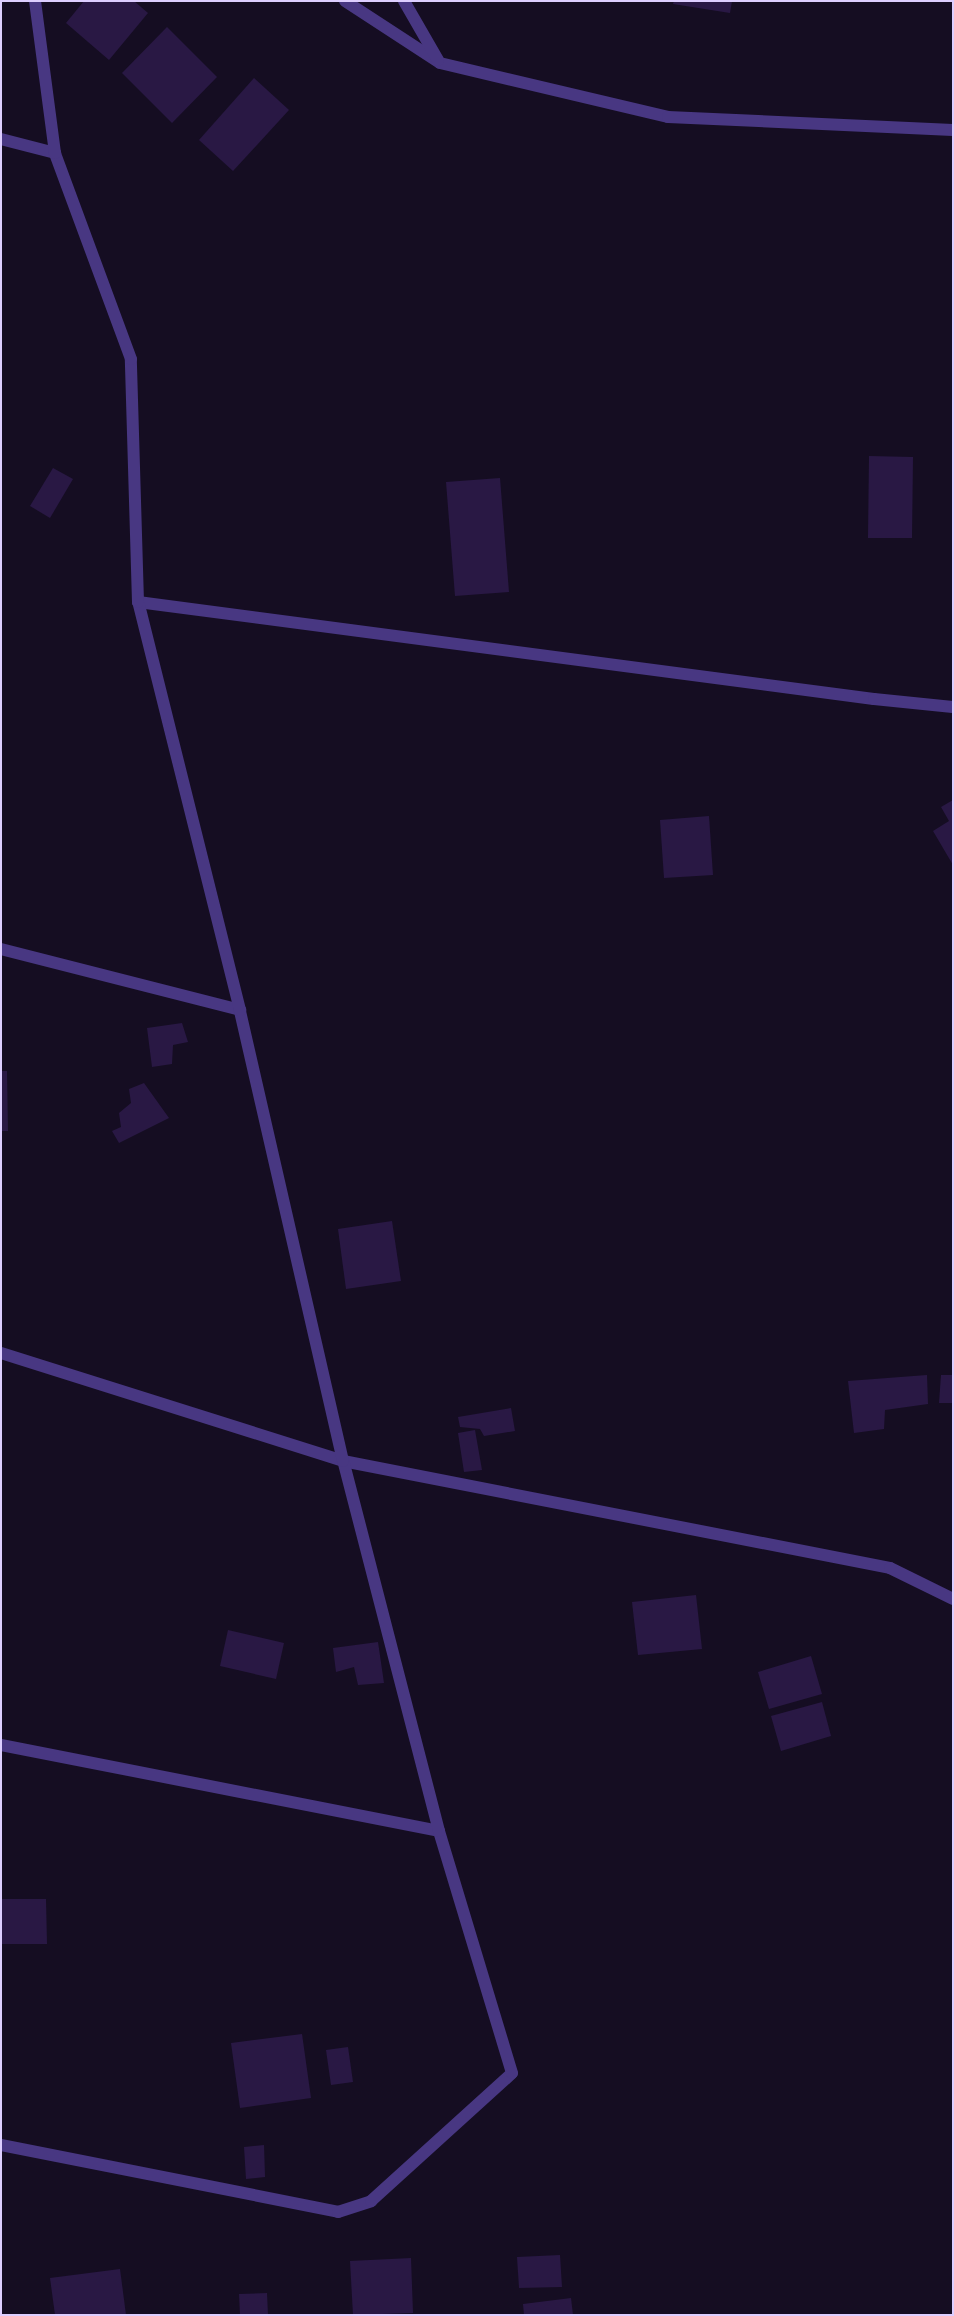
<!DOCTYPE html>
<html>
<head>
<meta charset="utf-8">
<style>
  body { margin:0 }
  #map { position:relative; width:954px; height:2316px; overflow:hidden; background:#150d22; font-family:Manrope,sans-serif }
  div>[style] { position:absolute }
  .building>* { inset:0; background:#291844 }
  .street>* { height:12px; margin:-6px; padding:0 6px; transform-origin:6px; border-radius:6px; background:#483782 }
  span { translate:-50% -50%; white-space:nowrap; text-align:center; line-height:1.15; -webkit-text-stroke:5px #150d22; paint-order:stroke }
  .frame { position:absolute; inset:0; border:2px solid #ddceff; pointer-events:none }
</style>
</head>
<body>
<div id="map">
  <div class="building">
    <i style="clip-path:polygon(84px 1px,134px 1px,148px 13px,109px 60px,66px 23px)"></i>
    <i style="clip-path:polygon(674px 1px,732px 1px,730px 13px,673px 4px)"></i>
    <i style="clip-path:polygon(167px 27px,217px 77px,172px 123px,122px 73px)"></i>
    <i style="clip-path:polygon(254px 78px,289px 110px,233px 171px,199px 140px)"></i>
    <i style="clip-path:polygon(869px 456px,913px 457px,912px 538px,868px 538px)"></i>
    <i style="clip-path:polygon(53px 468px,73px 479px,50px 518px,30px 506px)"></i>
    <i style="clip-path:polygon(500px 478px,509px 592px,455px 596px,446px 482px)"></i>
    <i style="clip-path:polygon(953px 800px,953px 865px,933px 831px,949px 821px,941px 807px)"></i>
    <i style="clip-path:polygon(709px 816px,713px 875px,664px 878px,660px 820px)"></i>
    <i style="clip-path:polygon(182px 1023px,188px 1042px,173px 1045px,172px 1064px,152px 1067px,147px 1028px)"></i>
    <i style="clip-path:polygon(1px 1071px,7px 1071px,8px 1131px,1px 1131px)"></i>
    <i style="clip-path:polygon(144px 1083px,169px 1118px,119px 1143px,112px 1131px,121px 1127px,119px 1113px,131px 1103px,129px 1089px)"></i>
    <i style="clip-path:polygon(392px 1221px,401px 1281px,346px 1289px,338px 1229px)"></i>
    <i style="clip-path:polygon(927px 1375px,928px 1404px,885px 1410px,884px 1429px,854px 1433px,848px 1381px)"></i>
    <i style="clip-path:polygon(941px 1375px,953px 1375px,953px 1403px,939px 1403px)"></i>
    <i style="clip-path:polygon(511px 1408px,515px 1431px,484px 1436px,480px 1429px,460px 1427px,458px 1417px)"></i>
    <i style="clip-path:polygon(475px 1430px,482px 1470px,464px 1472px,458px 1433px)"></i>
    <i style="clip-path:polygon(696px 1595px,702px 1649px,638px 1655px,632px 1602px)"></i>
    <i style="clip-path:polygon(228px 1630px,284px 1643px,276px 1679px,220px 1666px)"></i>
    <i style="clip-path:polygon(378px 1642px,384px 1683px,358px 1685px,354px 1667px,336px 1672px,333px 1648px)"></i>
    <i style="clip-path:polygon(811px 1656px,822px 1694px,769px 1709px,758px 1672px)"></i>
    <i style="clip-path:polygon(822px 1702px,831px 1736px,781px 1751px,771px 1716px)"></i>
    <i style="clip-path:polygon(1px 1899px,46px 1899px,47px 1944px,1px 1944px)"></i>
    <i style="clip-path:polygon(302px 2034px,311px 2098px,240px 2108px,231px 2043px)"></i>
    <i style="clip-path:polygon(348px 2047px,353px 2082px,331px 2085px,326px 2050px)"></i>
    <i style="clip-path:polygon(264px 2145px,265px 2177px,246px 2179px,244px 2147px)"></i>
    <i style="clip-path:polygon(560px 2255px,562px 2287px,519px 2288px,517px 2257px)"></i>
    <i style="clip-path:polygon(411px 2258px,413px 2313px,353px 2315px,350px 2261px)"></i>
    <i style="clip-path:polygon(120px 2269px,126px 2315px,55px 2315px,50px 2278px)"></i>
    <i style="clip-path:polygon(267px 2293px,268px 2315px,240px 2315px,239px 2294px)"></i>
    <i style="clip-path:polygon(571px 2298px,573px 2315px,524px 2315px,523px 2304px)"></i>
  </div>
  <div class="street">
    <i style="left:345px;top:1px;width:113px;rotate:33.1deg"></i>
    <i style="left:440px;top:63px;width:234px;rotate:13.3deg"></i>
    <i style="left:668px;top:117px;width:285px;rotate:2.6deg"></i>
    <i style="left:404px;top:1px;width:68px;rotate:60deg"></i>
    <i style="left:1px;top:139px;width:56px;rotate:14.5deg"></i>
    <i style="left:138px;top:602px;width:742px;rotate:7.51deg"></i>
    <i style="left:874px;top:699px;width:79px;rotate:5.8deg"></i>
    <i style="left:1px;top:949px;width:247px;rotate:14.3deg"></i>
    <i style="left:1px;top:1353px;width:359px;rotate:17.5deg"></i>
    <i style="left:343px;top:1461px;width:557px;rotate:11.07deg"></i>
    <i style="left:890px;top:1568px;width:70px;rotate:26.2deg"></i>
    <i style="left:1px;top:1745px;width:446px;rotate:11.1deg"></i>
    <i style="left:1px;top:2145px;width:344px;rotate:11.2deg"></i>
    <i style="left:338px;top:2212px;width:35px;rotate:-18deg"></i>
    <i style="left:371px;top:2201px;width:190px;rotate:-42.2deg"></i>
    <i style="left:512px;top:2073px;width:253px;rotate:-106.8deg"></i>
    <i style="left:439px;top:1831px;width:382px;rotate:-104.5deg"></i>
    <i style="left:343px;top:1461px;width:463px;rotate:-102.9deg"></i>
    <i style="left:240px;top:1010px;width:421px;rotate:-104deg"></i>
    <i style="left:138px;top:602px;width:243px;rotate:-91.7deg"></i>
    <i style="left:131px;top:359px;width:220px;rotate:-110.3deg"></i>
    <i style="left:55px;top:153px;width:153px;rotate:-97.5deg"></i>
  </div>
  <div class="frame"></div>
</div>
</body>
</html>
